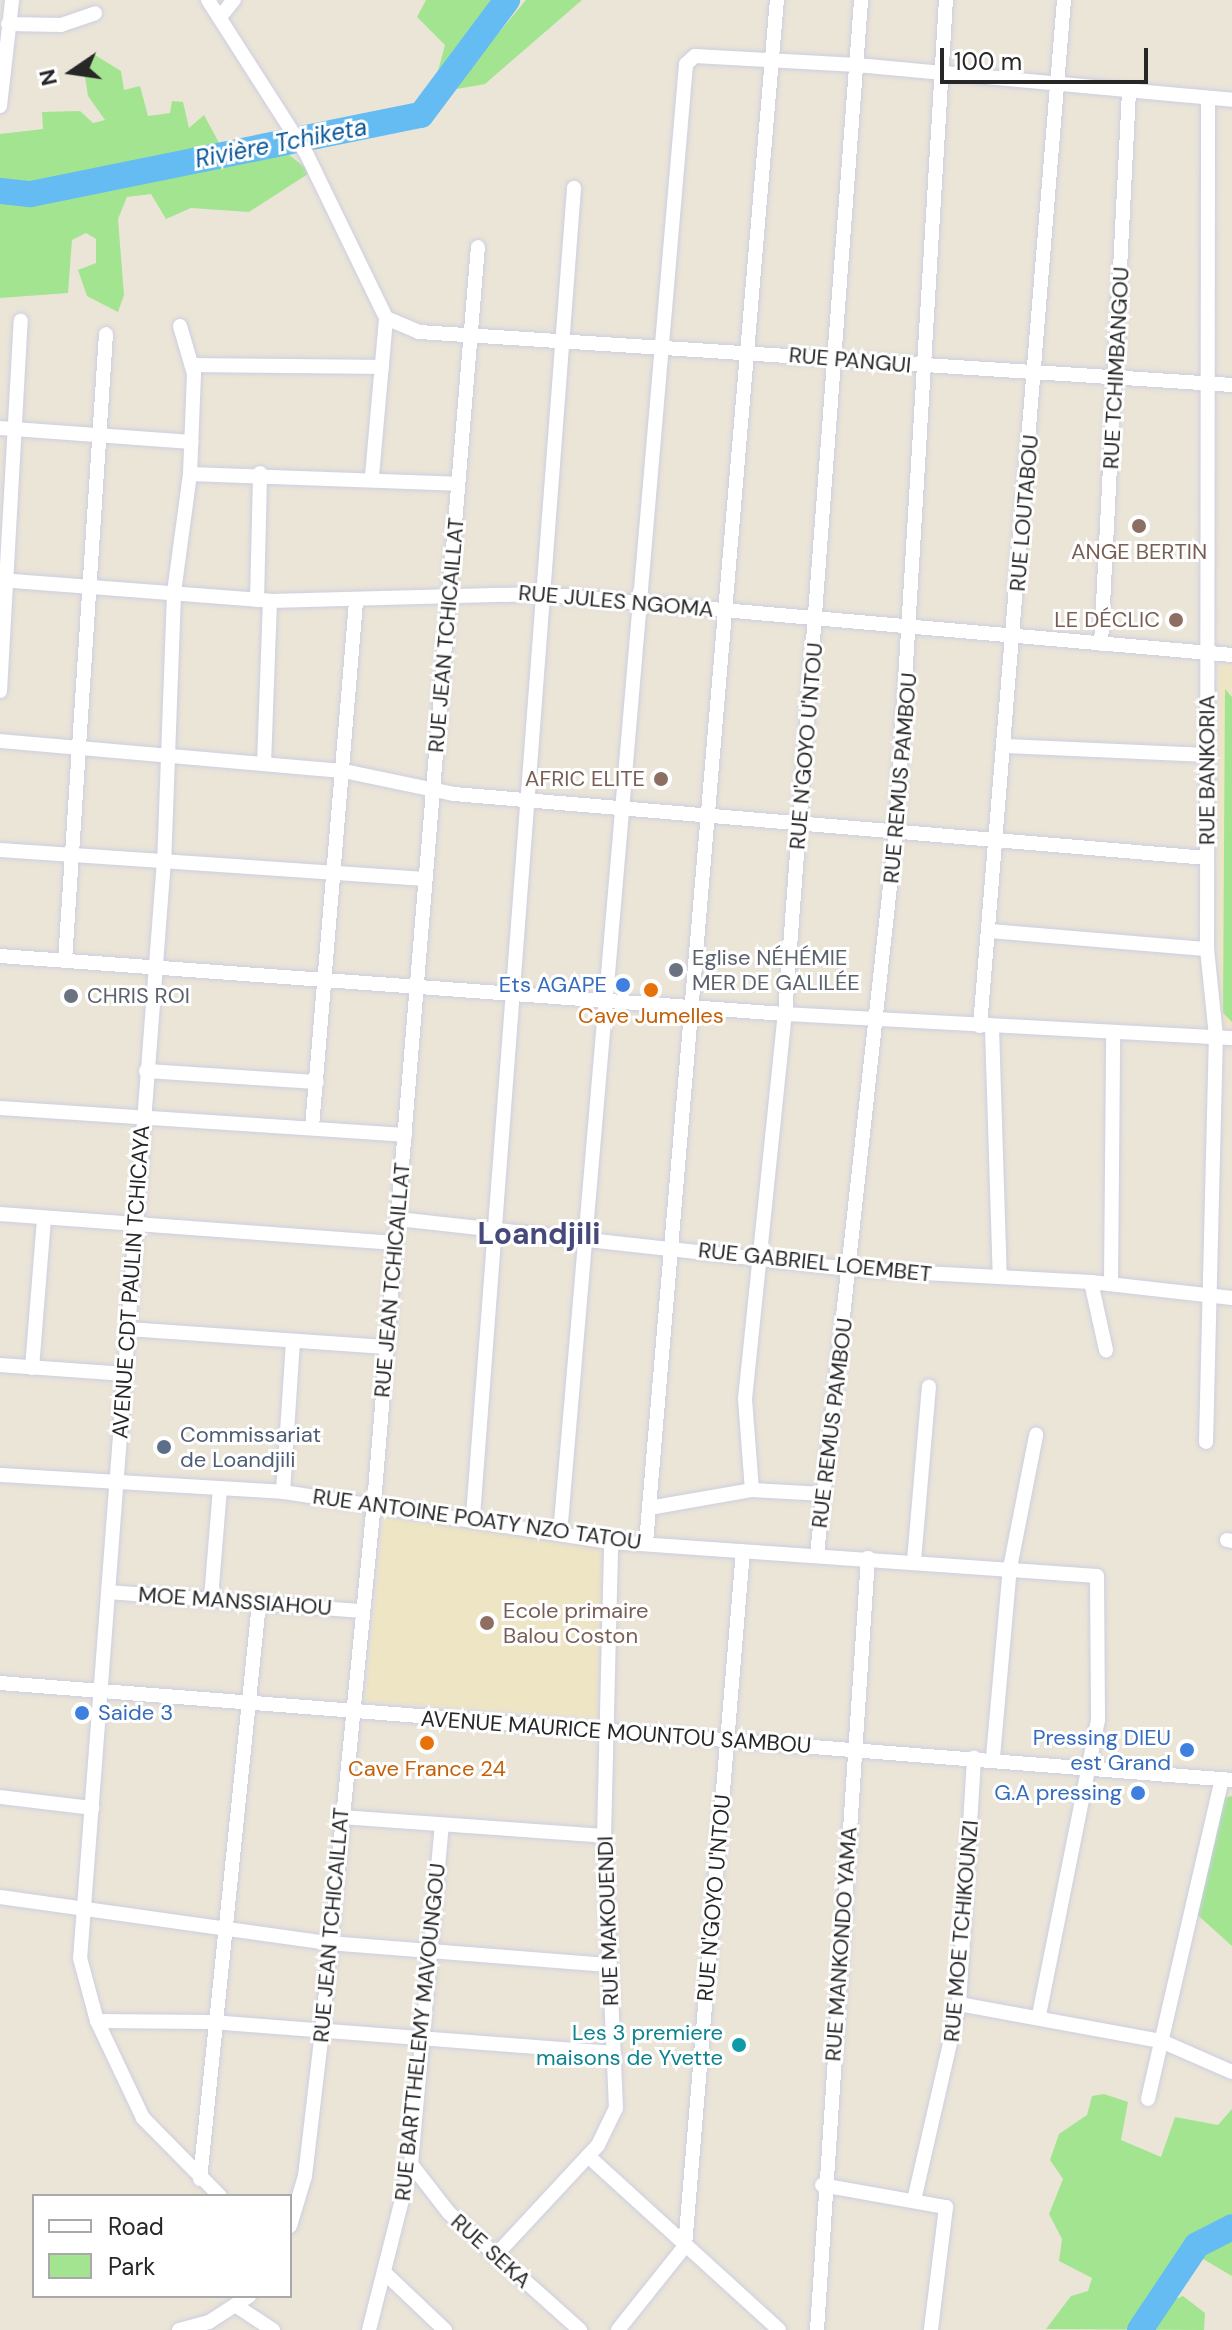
<!DOCTYPE html>
<html>
<head>
<meta charset="utf-8">
<style>
  body { margin:0 }
  #map { position:relative; width:1232px; height:2330px; overflow:hidden; background:#ebe5d7; font-family:"DM Sans",sans-serif }
  div>[style] { position:absolute }
  .education>* { inset:0; background:#eee5c5 }
  .green>* { inset:0; background:#a3e491 }
  .river>* { height:26px; margin:-13px; padding:0 13px; transform-origin:13px; border-radius:13px; background:#64bcf3 }
  .roads { filter:drop-shadow(0 0 2px #cdcee1) drop-shadow(0 0 2px #cdcee1) }
  .minor>* { height:14px; margin:-7px; padding:0 7px; transform-origin:7px; border-radius:7px; background:#fff }
  .dots>* { width:22px; height:22px; translate:-50% -50%; box-sizing:border-box; border:4px solid #fff; border-radius:50% }
  span { translate:-50% -50%; white-space:nowrap; text-align:center; line-height:1.15; -webkit-text-stroke:6px #fff; paint-order:stroke }
  .street-label { font-size:22px; color:#272727 }
  .education-label { font-size:22px; color:#785e54 }
  .right { translate:-100% -50%; text-align:right }
  .left { translate:0 -50%; text-align:left }
  .worship-label { font-size:22px; color:#5b616d }
  .shop-label { font-size:22px; color:#366cbe }
  .food-label { font-size:22px; color:#c56008 }
  .service-label { font-size:22px; color:#4e5e75 }
  .culture-label { font-size:22px; color:#0d838f }
  .water-label { font-size:24px; color:#08579a; font-style:italic }
  .district-label { font-size:30px; color:#464979; font-weight:700 }
  .legend { position:absolute; left:32px; top:2194px; width:260px; height:104px; box-sizing:border-box; background:#fff; border:2px solid #a9a9a9; margin:0; padding:10px 14px; list-style:none; font-size:24px; color:#272727 }
  .legend li { display:flex; align-items:center; gap:16px; height:40px }
  .legend b { width:40px; border:2px solid #a9a9a9 }
  .north { position:absolute; left:32px; top:32px; width:80px; height:80px; -webkit-text-stroke:6px #fff; paint-order:stroke; rotate:257deg; font-size:22px; font-weight:700; line-height:32px; text-align:center; color:#272727 }
  .north::after { content:''; display:block; margin:auto; width:28px; height:36px; background:#272727; clip-path:polygon(50% 0,100% 100%,50% 72%,0 100%) }
  .scale { position:absolute; left:940px; top:48px; width:208px; height:36px; box-sizing:border-box; border:4px solid #272727; border-top:0; padding-left:10px; font-size:24px; line-height:28px; white-space:nowrap; color:#272727; -webkit-text-stroke:6px #fff; paint-order:stroke }
</style>
</head>
<body>
<div id="map">
  <div class="education">
    <i style="clip-path:polygon(1220px 665px,1232px 666px,1232px 1026px,1221px 1025px)"></i>
    <i style="clip-path:polygon(384px 1518px,602px 1546px,597px 1717px,366px 1701px)"></i>
  </div>
  <div class="green">
    <i style="clip-path:polygon(426px 0,502px 0,438px 71px,445px 45px,417px 17px)"></i>
    <i style="clip-path:polygon(526px 0,582px 0,485px 84px,451px 90px)"></i>
    <i style="clip-path:polygon(95px 55px,121px 71px,124px 90px,140px 86px,148px 116px,170px 113px,172px 101px,183px 102px,189px 128px,204px 115px,224px 152px,284px 151px,311px 172px,249px 212px,191px 208px,166px 219px,151px 194px,127px 197px,118px 219px,124px 295px,118px 312px,87px 296px,78px 270px,96px 263px,96px 239px,86px 233px,72px 240px,68px 293px,0 298px,0 134px,43px 129px,42px 112px,80px 111px,93px 123px,105px 120px,88px 96px,83px 64px)"></i>
    <i style="clip-path:polygon(1225px 689px,1232px 697px,1232px 1022px,1223px 1013px)"></i>
    <i style="clip-path:polygon(1232px 1796px,1232px 1946px,1192px 1910px,1216px 1799px)"></i>
    <i style="clip-path:polygon(1104px 2094px,1128px 2102px,1121px 2140px,1161px 2157px,1175px 2117px,1218px 2125px,1232px 2109px,1232px 2276px,1203px 2259px,1171px 2301px,1183px 2296px,1205px 2313px,1204px 2330px,1046px 2329px,1071px 2296px,1088px 2291px,1092px 2278px,1059px 2261px,1062px 2239px,1049px 2214px,1063px 2179px,1050px 2160px,1059px 2134px,1087px 2115px,1092px 2096px)"></i>
  </div>
  <div class="river">
    <i style="left:0;top:191px;width:31px;rotate:6deg"></i>
    <i style="left:31px;top:194px;width:398px;rotate:-11.5deg"></i>
    <i style="left:421px;top:115px;width:144px;rotate:-53.2deg"></i>
    <i style="left:1140px;top:2330px;width:102px;rotate:-56.2deg"></i>
    <i style="left:1197px;top:2245px;width:39px;rotate:-27deg"></i>
  </div>
  <div class="roads">
    <div class="minor">
      <i style="left:208px;top:0;width:184px;rotate:57.4deg"></i>
      <i style="left:307px;top:155px;width:181px;rotate:64.1deg"></i>
      <i style="left:220px;top:17px;width:22px;rotate:-51deg"></i>
      <i style="left:8px;top:24px;width:53px;rotate:1.1deg"></i>
      <i style="left:61px;top:25px;width:36px;rotate:-19deg"></i>
      <i style="left:0;top:106px;width:107px;rotate:-83.5deg"></i>
      <i style="left:386px;top:318px;width:36px;rotate:23deg"></i>
      <i style="left:419px;top:332px;width:815px;rotate:3.73deg"></i>
      <i style="left:180px;top:326px;width:50px;rotate:73.7deg"></i>
      <i style="left:194px;top:374px;width:100px;rotate:92.3deg"></i>
      <i style="left:190px;top:474px;width:120px;rotate:97.7deg"></i>
      <i style="left:174px;top:593px;width:267px;rotate:92.1deg"></i>
      <i style="left:164px;top:860px;width:1101px;rotate:94.37deg"></i>
      <i style="left:80px;top:1958px;width:65px;rotate:74.9deg"></i>
      <i style="left:97px;top:2021px;width:107px;rotate:64.6deg"></i>
      <i style="left:143px;top:2118px;width:110px;rotate:45.4deg"></i>
      <i style="left:193px;top:365px;width:189px;rotate:0.6deg"></i>
      <i style="left:0;top:428px;width:192px;rotate:4.2deg"></i>
      <i style="left:190px;top:474px;width:267px;rotate:2.1deg"></i>
      <i style="left:372px;top:476px;width:159px;rotate:-84.9deg"></i>
      <i style="left:0;top:580px;width:271px;rotate:4.4deg"></i>
      <i style="left:270px;top:601px;width:272px;rotate:-1.5deg"></i>
      <i style="left:542px;top:594px;width:693px;rotate:5.05deg"></i>
      <i style="left:257px;top:600px;width:127px;rotate:-88.6deg"></i>
      <i style="left:1101px;top:644px;width:553px;rotate:-87.1deg"></i>
      <i style="left:0;top:691px;width:371px;rotate:-86.8deg"></i>
      <i style="left:0;top:741px;width:345px;rotate:5deg"></i>
      <i style="left:344px;top:771px;width:112px;rotate:11.8deg"></i>
      <i style="left:454px;top:794px;width:755px;rotate:4.86deg"></i>
      <i style="left:1007px;top:746px;width:199px;rotate:2.6deg"></i>
      <i style="left:264px;top:764px;width:163px;rotate:-87.9deg"></i>
      <i style="left:0;top:850px;width:426px;rotate:3.9deg"></i>
      <i style="left:991px;top:931px;width:217px;rotate:4.8deg"></i>
      <i style="left:0;top:956px;width:787px;rotate:4.23deg"></i>
      <i style="left:785px;top:1014px;width:448px;rotate:3.1deg"></i>
      <i style="left:65px;top:961px;width:628px;rotate:-86.26deg"></i>
      <i style="left:980px;top:1026px;width:1029px;rotate:-85.32deg"></i>
      <i style="left:992px;top:1028px;width:249px;rotate:88.2deg"></i>
      <i style="left:146px;top:1071px;width:171px;rotate:3.7deg"></i>
      <i style="left:0;top:1108px;width:406px;rotate:3.8deg"></i>
      <i style="left:312px;top:1127px;width:527px;rotate:-85.21deg"></i>
      <i style="left:0;top:1214px;width:396px;rotate:4.2deg"></i>
      <i style="left:398px;top:1219px;width:455px;rotate:6.3deg"></i>
      <i style="left:850px;top:1269px;width:241px;rotate:3.1deg"></i>
      <i style="left:1091px;top:1282px;width:142px;rotate:6.5deg"></i>
      <i style="left:1091px;top:1282px;width:70px;rotate:77.6deg"></i>
      <i style="left:1111px;top:1283px;width:250px;rotate:-89.5deg"></i>
      <i style="left:128px;top:1329px;width:258px;rotate:4deg"></i>
      <i style="left:0;top:1365px;width:126px;rotate:4.1deg"></i>
      <i style="left:32px;top:1368px;width:150px;rotate:-85.4deg"></i>
      <i style="left:1206px;top:1442px;width:406px;rotate:-88.6deg"></i>
      <i style="left:1216px;top:1036px;width:87px;rotate:-95.9deg"></i>
      <i style="left:1207px;top:949px;width:851px;rotate:-89.93deg"></i>
      <i style="left:0;top:1475px;width:284px;rotate:3.4deg"></i>
      <i style="left:283px;top:1492px;width:332px;rotate:8.7deg"></i>
      <i style="left:611px;top:1542px;width:487px;rotate:4deg"></i>
      <i style="left:1097px;top:1576px;width:144px;rotate:89.6deg"></i>
      <i style="left:1098px;top:1720px;width:302px;rotate:101.3deg"></i>
      <i style="left:752px;top:1490px;width:91px;rotate:-94.4deg"></i>
      <i style="left:745px;top:1399px;width:387px;rotate:-84.1deg"></i>
      <i style="left:785px;top:1014px;width:1017px;rotate:-85.71deg"></i>
      <i style="left:283px;top:1492px;width:151px;rotate:-86.2deg"></i>
      <i style="left:649px;top:1508px;width:105px;rotate:-9.9deg"></i>
      <i style="left:752px;top:1490px;width:72px;rotate:3.2deg"></i>
      <i style="left:473px;top:1516px;width:1332px;rotate:-85.65deg"></i>
      <i style="left:560px;top:1534px;width:1475px;rotate:-85.1deg"></i>
      <i style="left:686px;top:64px;width:12px;rotate:-42deg"></i>
      <i style="left:695px;top:56px;width:162px;rotate:3.2deg"></i>
      <i style="left:857px;top:65px;width:377px;rotate:5.3deg"></i>
      <i style="left:1227px;top:1540px;width:5px;rotate:11deg"></i>
      <i style="left:646px;top:1543px;width:1549px;rotate:-85.15deg"></i>
      <i style="left:817px;top:1554px;width:727px;rotate:-83.76deg"></i>
      <i style="left:896px;top:831px;width:833px;rotate:-86.56deg"></i>
      <i style="left:914px;top:1561px;width:175px;rotate:-85.1deg"></i>
      <i style="left:108px;top:1592px;width:255px;rotate:4.3deg"></i>
      <i style="left:211px;top:1598px;width:109px;rotate:-85.3deg"></i>
      <i style="left:0;top:1683px;width:1236px;rotate:4.5deg"></i>
      <i style="left:993px;top:1757px;width:190px;rotate:-84.9deg"></i>
      <i style="left:1010px;top:1568px;width:136px;rotate:-78.9deg"></i>
      <i style="left:0;top:1797px;width:93px;rotate:6.8deg"></i>
      <i style="left:341px;top:1817px;width:264px;rotate:4.1deg"></i>
      <i style="left:0;top:1897px;width:332px;rotate:8deg"></i>
      <i style="left:329px;top:1943px;width:279px;rotate:4.5deg"></i>
      <i style="left:959px;top:2004px;width:205px;rotate:10.4deg"></i>
      <i style="left:1161px;top:2041px;width:77px;rotate:23.6deg"></i>
      <i style="left:97px;top:2021px;width:114px;rotate:0.5deg"></i>
      <i style="left:211px;top:2022px;width:404px;rotate:4.4deg"></i>
      <i style="left:1148px;top:2099px;width:328px;rotate:-77deg"></i>
      <i style="left:588px;top:2156px;width:258px;rotate:42.3deg"></i>
      <i style="left:411px;top:2164px;width:62px;rotate:52.2deg"></i>
      <i style="left:449px;top:2213px;width:176px;rotate:41.8deg"></i>
      <i style="left:200px;top:2179px;width:579px;rotate:-84.15deg"></i>
      <i style="left:822px;top:2185px;width:126px;rotate:10.1deg"></i>
      <i style="left:946px;top:2207px;width:124px;rotate:97deg"></i>
      <i style="left:915px;top:2196px;width:197px;rotate:-77.1deg"></i>
      <i style="left:959px;top:2004px;width:247px;rotate:-86.5deg"></i>
      <i style="left:290px;top:2226px;width:52px;rotate:-73.3deg"></i>
      <i style="left:305px;top:2176px;width:146px;rotate:-83.3deg"></i>
      <i style="left:322px;top:2031px;width:531px;rotate:-84.38deg"></i>
      <i style="left:374px;top:1503px;width:1260px;rotate:-85.27deg"></i>
      <i style="left:685px;top:2246px;width:697px;rotate:-85.23deg"></i>
      <i style="left:495px;top:2256px;width:151px;rotate:-47.1deg"></i>
      <i style="left:598px;top:2145px;width:41px;rotate:-64.1deg"></i>
      <i style="left:616px;top:2108px;width:272px;rotate:-92.5deg"></i>
      <i style="left:604px;top:1836px;width:294px;rotate:-88.6deg"></i>
      <i style="left:387px;top:2275px;width:80px;rotate:43.5deg"></i>
      <i style="left:238px;top:2307px;width:42px;rotate:33.3deg"></i>
      <i style="left:179px;top:2330px;width:31px;rotate:-15deg"></i>
      <i style="left:209px;top:2322px;width:48px;rotate:-33deg"></i>
      <i style="left:369px;top:2330px;width:171px;rotate:-75.8deg"></i>
      <i style="left:411px;top:2164px;width:340px;rotate:-84.8deg"></i>
      <i style="left:618px;top:2330px;width:107px;rotate:-51.4deg"></i>
      <i style="left:817px;top:2330px;width:774px;rotate:-86.22deg"></i>
    </div>
  </div>
  <div class="dots">
    <i style="left:1139px;top:526px;background:#8d6e63"></i>
    <i style="left:1176px;top:620px;background:#8d6e63"></i>
    <i style="left:661px;top:779px;background:#8d6e63"></i>
    <i style="left:676px;top:970px;background:#6b7280"></i>
    <i style="left:623px;top:985px;background:#3f7fe0"></i>
    <i style="left:651px;top:990px;background:#e8710a"></i>
    <i style="left:71px;top:996px;background:#6b7280"></i>
    <i style="left:164px;top:1447px;background:#5c6f8a"></i>
    <i style="left:487px;top:1623px;background:#8d6e63"></i>
    <i style="left:82px;top:1713px;background:#3f7fe0"></i>
    <i style="left:427px;top:1743px;background:#e8710a"></i>
    <i style="left:1187px;top:1750px;background:#3f7fe0"></i>
    <i style="left:1138px;top:1793px;background:#3f7fe0"></i>
    <i style="left:739px;top:2045px;background:#0f9aa8"></i>
  </div>
  <div class="street-label">
    <span style="left:850px;top:360px;rotate:5deg">RUE PANGUI</span>
    <span style="left:1116px;top:368px;rotate:-87deg">RUE TCHIMBANGOU</span>
    <span style="left:1024px;top:513px;rotate:-85deg">RUE LOUTABOU</span>
    <span style="left:616px;top:601px;rotate:5deg">RUE JULES NGOMA</span>
    <span style="left:446px;top:635px;rotate:-85deg">RUE JEAN TCHICAILLAT</span>
    <span style="left:806px;top:746px;rotate:-85deg">RUE N'GOYO U'NTOU</span>
    <span style="left:1207px;top:770px;rotate:-90deg">RUE BANKORIA</span>
    <span style="left:900px;top:778px;rotate:-85deg">RUE REMUS PAMBOU</span>
    <span style="left:815px;top:1262px;rotate:6deg">RUE GABRIEL LOEMBET</span>
    <span style="left:392px;top:1280px;rotate:-85deg">RUE JEAN TCHICAILLAT</span>
    <span style="left:131px;top:1282px;rotate:-86deg">AVENUE CDT PAULIN TCHICAYA</span>
    <span style="left:832px;top:1423px;rotate:-83deg">RUE REMUS PAMBOU</span>
    <span style="left:477px;top:1519px;rotate:8deg">RUE ANTOINE POATY NZO TATOU</span>
    <span style="left:235px;top:1601px;rotate:4deg">MOE MANSSIAHOU</span>
    <span style="left:616px;top:1732px;rotate:4deg">AVENUE MAURICE MOUNTOU SAMBOU</span>
    <span style="left:714px;top:1898px;rotate:-85deg">RUE N'GOYO U'NTOU</span>
    <span style="left:608px;top:1921px;rotate:-92deg">RUE MAKOUENDI</span>
    <span style="left:331px;top:1925px;rotate:-85deg">RUE JEAN TCHICAILLAT</span>
    <span style="left:961px;top:1931px;rotate:-85deg">RUE MOE TCHIKOUNZI</span>
    <span style="left:841px;top:1944px;rotate:-86deg">RUE MANKONDO YAMA</span>
    <span style="left:420px;top:2032px;rotate:-84deg">RUE BARTTHELEMY MAVOUNGOU</span>
    <span style="left:491px;top:2251px;rotate:42deg">RUE SEKA</span>
  </div>
  <div class="education-label">
    <span style="left:1139px;top:552px">ANGE BERTIN</span>
    <span class="right" style="left:1160px;top:620px">LE DÉCLIC</span>
    <span class="right" style="left:645px;top:779px">AFRIC ELITE</span>
    <span class="left" style="left:503px;top:1623px">Ecole primaire<br>Balou Coston</span>
  </div>
  <div class="worship-label">
    <span class="left" style="left:692px;top:970px">Eglise NÉHÉMIE<br>MER DE GALILÉE</span>
    <span class="left" style="left:87px;top:996px">CHRIS ROI</span>
  </div>
  <div class="shop-label">
    <span class="right" style="left:607px;top:985px">Ets AGAPE</span>
    <span class="left" style="left:98px;top:1713px">Saide 3</span>
    <span class="right" style="left:1171px;top:1750px">Pressing DIEU<br>est Grand</span>
    <span class="right" style="left:1122px;top:1793px">G.A pressing</span>
  </div>
  <div class="food-label">
    <span style="left:651px;top:1016px">Cave Jumelles</span>
    <span style="left:427px;top:1769px">Cave France 24</span>
  </div>
  <div class="service-label">
    <span class="left" style="left:180px;top:1447px">Commissariat<br>de Loandjili</span>
  </div>
  <div class="culture-label">
    <span class="right" style="left:723px;top:2045px">Les 3 premiere<br>maisons de Yvette</span>
  </div>
  <div class="water-label">
    <span style="left:281px;top:143px;rotate:-11deg">Rivière Tchiketa</span>
  </div>
  <div class="district-label">
    <span style="left:539px;top:1234px">Loandjili</span>
  </div>
  <ul class="legend">
  <li><b style="height:10px;background:#fff"></b>Road</li>
  <li><b style="height:22px;background:#a3e491"></b>Park</li>
  </ul>
  <div class="north">N</div>
  <div class="scale">100 m</div>
</div>
</body>
</html>
